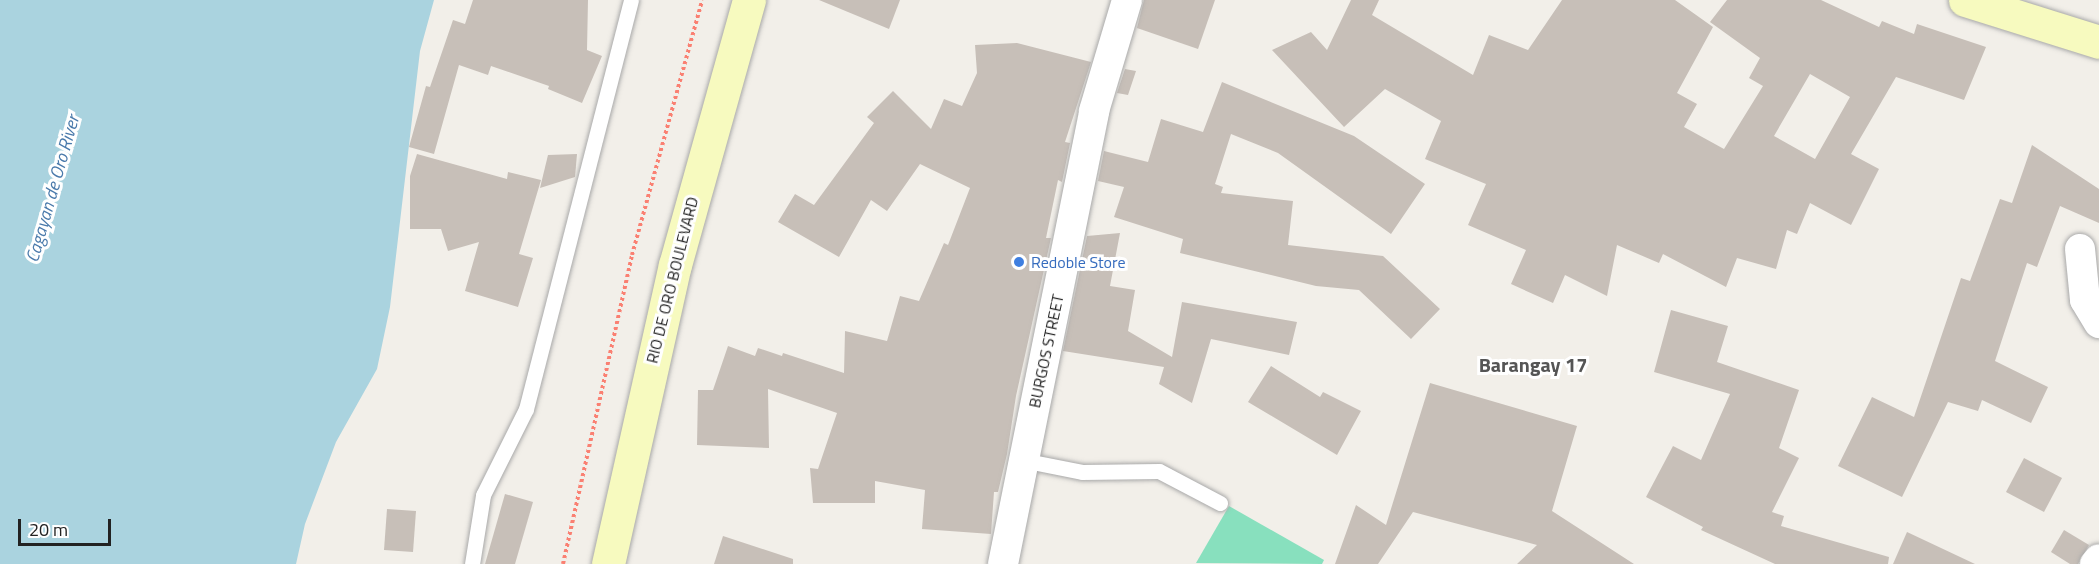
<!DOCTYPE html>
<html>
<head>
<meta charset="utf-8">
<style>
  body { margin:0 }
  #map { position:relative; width:2099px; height:564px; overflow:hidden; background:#f2efe9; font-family:"Titillium Web",sans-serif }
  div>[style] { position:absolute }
  .pitch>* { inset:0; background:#88e0be }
  .water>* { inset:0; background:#aad3df }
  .building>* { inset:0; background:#c7bfb8 }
  .path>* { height:4px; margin-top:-2px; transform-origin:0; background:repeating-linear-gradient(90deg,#fa8072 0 3px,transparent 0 6px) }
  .roads { filter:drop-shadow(0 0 2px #a9a9a9) drop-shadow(0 0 2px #a9a9a9) }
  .lane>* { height:15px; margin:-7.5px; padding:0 7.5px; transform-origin:7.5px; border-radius:7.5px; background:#fff }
  .street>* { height:30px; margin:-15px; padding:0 15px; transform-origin:15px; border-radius:15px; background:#fff }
  .secondary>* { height:33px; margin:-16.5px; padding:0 16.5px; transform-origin:16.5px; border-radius:16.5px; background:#f7fabf }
  .dots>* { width:16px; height:16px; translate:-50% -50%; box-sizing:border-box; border:3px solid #fff; border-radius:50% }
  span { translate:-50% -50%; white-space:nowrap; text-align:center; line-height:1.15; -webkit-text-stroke:6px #fff; paint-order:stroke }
  .shop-label { font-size:16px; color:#366cbe }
  .left { translate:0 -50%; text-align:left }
  .street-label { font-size:16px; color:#222 }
  .water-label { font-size:18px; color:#4a7aab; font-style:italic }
  .quarter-label { font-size:20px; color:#555; font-weight:700 }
  .scale { position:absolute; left:18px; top:519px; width:93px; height:27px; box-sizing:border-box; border:3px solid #222; border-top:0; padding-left:8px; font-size:18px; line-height:21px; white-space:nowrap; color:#222; -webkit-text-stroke:4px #fff; paint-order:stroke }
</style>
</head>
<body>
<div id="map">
  <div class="pitch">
    <i style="clip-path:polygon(1229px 506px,1324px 560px,1322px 564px,1196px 563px)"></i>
  </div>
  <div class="water">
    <i style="clip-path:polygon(0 0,434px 0,420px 51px,390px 307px,377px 369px,336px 442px,305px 524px,296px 564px,0 564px)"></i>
  </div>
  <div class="building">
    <i style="clip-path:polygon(473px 0,588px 0,587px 50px,602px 56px,582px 103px,548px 89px,549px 86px,491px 66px,488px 75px,459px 65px,434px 154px,409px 147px,426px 86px,430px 87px,453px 20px,465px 24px)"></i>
    <i style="clip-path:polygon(819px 0,900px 0,889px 29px)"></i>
    <i style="clip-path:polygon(1144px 0,1215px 0,1198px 49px,1137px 28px)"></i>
    <i style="clip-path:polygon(evenodd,1351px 0,1379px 0,1372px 15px,1473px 75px,1489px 35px,1528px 50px,1562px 0,1675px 0,1713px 27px,1677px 93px,1697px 104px,1684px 127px,1724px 149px,1763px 86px,1749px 78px,1760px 58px,1710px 22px,1727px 0,1821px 0,1879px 27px,1882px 21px,1914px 34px,1917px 24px,1986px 47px,1964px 100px,1896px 77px,1851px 154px,1879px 169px,1851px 225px,1810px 203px,1797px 234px,1787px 230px,1776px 269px,1737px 258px,1726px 287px,1663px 254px,1659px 263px,1617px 245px,1607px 296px,1565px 275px,1553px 303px,1511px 284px,1526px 250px,1468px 225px,1486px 184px,1425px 159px,1441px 121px,1385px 89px,1344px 127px,1272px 50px,1311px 32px,1327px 50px,1351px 0,1810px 74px,1850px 97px,1815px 159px,1774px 136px,1810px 74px)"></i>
    <i style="clip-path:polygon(1017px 43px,1091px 62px,1065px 142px,1070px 143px,1062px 182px,1058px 180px,1046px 238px,1051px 238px,1016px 396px,1007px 454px,998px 492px,994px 492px,991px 534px,922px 529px,925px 490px,875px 481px,875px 503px,813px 503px,810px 468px,818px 469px,837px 413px,768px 389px,769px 448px,697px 445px,698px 390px,713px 390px,728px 346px,755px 356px,758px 348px,782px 356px,783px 353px,844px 373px,845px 331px,887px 341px,900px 296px,919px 301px,944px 243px,948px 245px,970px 188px,920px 164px,887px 211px,871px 200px,839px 257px,778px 222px,795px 194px,814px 205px,874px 123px,867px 117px,893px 91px,931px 129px,944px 99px,962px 106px,977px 73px,975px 45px)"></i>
    <i style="clip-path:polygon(1125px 69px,1136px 71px,1128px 95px,1117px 93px)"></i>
    <i style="clip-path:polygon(1222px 82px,1354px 136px,1425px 184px,1391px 234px,1278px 153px,1231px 134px,1215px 184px,1223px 187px,1221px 193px,1293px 201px,1288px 245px,1383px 256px,1440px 309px,1411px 339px,1359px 290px,1316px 286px,1180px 253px,1183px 239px,1114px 217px,1124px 187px,1098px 181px,1104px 151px,1148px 162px,1161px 119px,1203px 132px)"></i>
    <i style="clip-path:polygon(2032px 145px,2099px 189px,2099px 223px,2060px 206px,2037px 267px,2027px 263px,1995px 361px,2048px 387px,2031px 423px,1982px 400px,1978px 411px,1948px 402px,1902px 497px,1838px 466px,1872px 397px,1914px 417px,1961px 278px,1970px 281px,2000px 199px,2012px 203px)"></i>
    <i style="clip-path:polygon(417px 154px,507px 179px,508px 172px,541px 180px,519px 254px,533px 258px,518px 307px,465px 291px,479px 242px,448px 251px,441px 229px,410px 229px,410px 176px)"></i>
    <i style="clip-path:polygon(577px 154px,575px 177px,540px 188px,548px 155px)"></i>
    <i style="clip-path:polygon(1120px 233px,1110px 286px,1135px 290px,1128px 331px,1172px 357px,1182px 302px,1297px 322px,1289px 355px,1211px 339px,1192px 403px,1159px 384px,1164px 367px,1063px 351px,1087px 236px)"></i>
    <i style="clip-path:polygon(1671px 310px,1728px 326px,1717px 362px,1799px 390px,1779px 448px,1799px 458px,1772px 512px,1784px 516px,1781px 526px,1889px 557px,1888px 564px,1775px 564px,1701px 530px,1703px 527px,1646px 497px,1673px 446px,1701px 460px,1730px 394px,1654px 372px)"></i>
    <i style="clip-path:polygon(1271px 366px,1320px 397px,1323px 392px,1361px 411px,1337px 455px,1248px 402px)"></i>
    <i style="clip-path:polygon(1430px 383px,1577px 426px,1552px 511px,1634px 564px,1517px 564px,1537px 545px,1413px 512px,1378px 564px,1335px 564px,1356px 505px,1386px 525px)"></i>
    <i style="clip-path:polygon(2024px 458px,2062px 478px,2044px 512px,2006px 492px)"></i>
    <i style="clip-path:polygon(505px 494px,533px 502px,515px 564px,485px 564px)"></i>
    <i style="clip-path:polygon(387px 509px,416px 511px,413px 552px,384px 550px)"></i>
    <i style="clip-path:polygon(2064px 530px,2089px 545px,2078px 564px,2070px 564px,2051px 552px)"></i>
    <i style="clip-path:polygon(1907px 532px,1975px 564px,1893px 564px)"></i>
    <i style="clip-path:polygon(723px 536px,793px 559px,793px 564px,714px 564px)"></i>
  </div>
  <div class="path">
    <i style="left:563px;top:564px;width:317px;rotate:-77.4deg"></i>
    <i style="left:632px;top:255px;width:264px;rotate:-74.6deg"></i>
  </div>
  <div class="roads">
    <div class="lane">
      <i style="left:1022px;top:460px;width:61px;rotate:11.3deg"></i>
      <i style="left:1082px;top:472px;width:77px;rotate:-0.7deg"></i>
      <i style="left:1159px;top:471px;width:69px;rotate:27.7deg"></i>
      <i style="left:472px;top:564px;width:70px;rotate:-80.9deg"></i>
      <i style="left:483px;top:495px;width:96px;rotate:-63.4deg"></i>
      <i style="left:526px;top:409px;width:422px;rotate:-75.6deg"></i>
    </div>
    <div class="street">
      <i style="left:2080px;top:249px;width:51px;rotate:84.4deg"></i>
      <i style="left:2085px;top:300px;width:27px;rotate:59deg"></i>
      <i style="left:1003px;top:564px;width:462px;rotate:-78.6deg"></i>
      <i style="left:1094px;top:111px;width:116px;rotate:-73.4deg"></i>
      <i style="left:2095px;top:564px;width:6px;rotate:-51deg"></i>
    </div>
    <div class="secondary">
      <i style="left:1965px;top:0;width:140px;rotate:17.4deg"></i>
      <i style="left:608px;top:564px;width:306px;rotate:-77.4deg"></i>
      <i style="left:675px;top:265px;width:275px;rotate:-74.4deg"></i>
    </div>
  </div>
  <div class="dots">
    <i style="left:1019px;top:262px;background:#3f7fe0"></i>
  </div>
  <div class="shop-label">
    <span class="left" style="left:1031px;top:262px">Redoble Store</span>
  </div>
  <div class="street-label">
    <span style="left:672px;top:280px;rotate:-76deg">RIO DE ORO BOULEVARD</span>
    <span style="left:1046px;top:351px;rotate:-78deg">BURGOS STREET</span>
  </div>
  <div class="water-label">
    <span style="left:53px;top:189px;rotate:-74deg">Cagayan de Oro River</span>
  </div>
  <div class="quarter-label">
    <span style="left:1533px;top:364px">Barangay 17</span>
  </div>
  <div class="scale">20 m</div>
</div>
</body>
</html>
